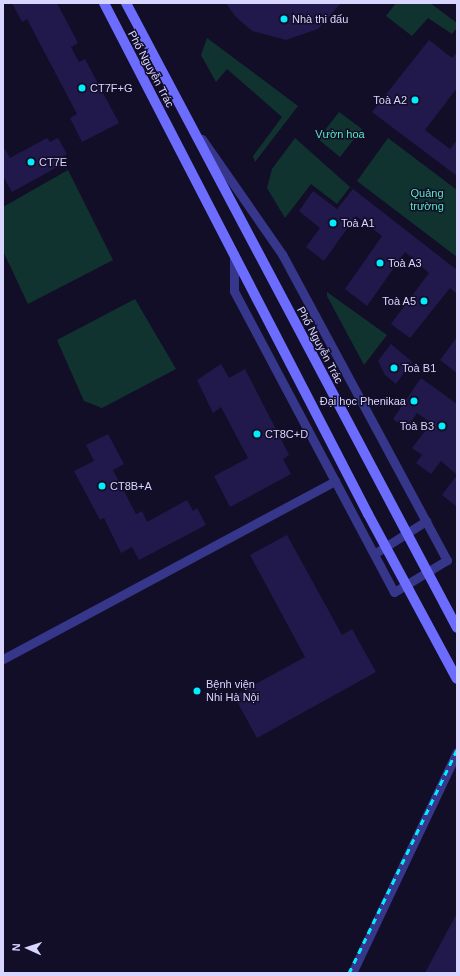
<!DOCTYPE html>
<html>
<head>
<meta charset="utf-8">
<style>
  body { margin:0 }
  #map { position:relative; width:460px; height:976px; overflow:hidden; background:#120e28; font-family:Arial,sans-serif }
  div>[style] { position:absolute }
  .green>* { inset:0; background:#103330 }
  .building>* { inset:0; background:#21194b }
  .minor>* { height:9px; margin:-4.5px; padding:0 4.5px; transform-origin:4.5px; border-radius:4.5px; background:#36368a }
  .secondary>* { height:10px; margin:-5px; padding:0 5px; transform-origin:5px; border-radius:5px; background:#6c6dff }
  .rail>* { height:3px; margin-top:-1.5px; transform-origin:0; background:repeating-linear-gradient(90deg,#01eeff 0 6px,transparent 0 11px) }
  .dots>* { width:11px; height:11px; translate:-50% -50%; box-sizing:border-box; border:2px solid #120e28; border-radius:50% }
  span { translate:-50% -50%; white-space:nowrap; text-align:center; line-height:1.15; -webkit-text-stroke:3px #120e28; paint-order:stroke }
  .poi-label { font-size:11px; color:#d8d5ff }
  .left { translate:0 -50%; text-align:left }
  .right { translate:-100% -50%; text-align:right }
  .street-label { font-size:11px; color:#d8d5ff }
  .park-label { font-size:11px; color:#58e8bf }
  .frame { position:absolute; inset:0; border:4px solid #d8d5ff; pointer-events:none }
  .north { position:absolute; left:8px; top:928px; width:40px; height:40px; -webkit-text-stroke:3px #120e28; paint-order:stroke; rotate:273deg; font-size:11px; font-weight:700; line-height:16px; text-align:center; color:#d8d5ff }
  .north::after { content:''; display:block; margin:auto; width:14px; height:18px; background:#d8d5ff; clip-path:polygon(50% 0,100% 100%,50% 72%,0 100%) }
</style>
</head>
<body>
<div id="map">
  <div class="green">
    <i style="clip-path:polygon(396px 3px,430px 3px,457px 23px,457px 28px,452px 34px,428px 18px,412px 36px,386px 16px)"></i>
    <i style="clip-path:polygon(207px 38px,298px 106px,255px 162px,253px 156px,282px 117px,227px 69px,216px 82px,201px 55px)"></i>
    <i style="clip-path:polygon(339px 112px,362px 129px,340px 157px,318px 139px)"></i>
    <i style="clip-path:polygon(295px 138px,350px 187px,337px 204px,311px 184px,285px 218px,267px 188px,272px 169px)"></i>
    <i style="clip-path:polygon(388px 138px,457px 190px,457px 257px,357px 181px)"></i>
    <i style="clip-path:polygon(68px 170px,113px 260px,28px 304px,3px 251px,3px 207px)"></i>
    <i style="clip-path:polygon(327px 292px,387px 335px,364px 365px,327px 296px)"></i>
    <i style="clip-path:polygon(135px 299px,176px 369px,102px 408px,84px 401px,57px 340px)"></i>
  </div>
  <div class="building">
    <i style="clip-path:polygon(12px 3px,57px 3px,78px 43px,71px 47px,79px 62px,85px 59px,119px 123px,82px 142px,70px 118px,77px 114px,27px 19px,22px 22px)"></i>
    <i style="clip-path:polygon(226px 3px,341px 3px,318px 29px,286px 40px,252px 31px,235px 16px)"></i>
    <i style="clip-path:polygon(429px 40px,452px 58px,457px 52px,457px 88px,425px 130px,450px 149px,457px 140px,457px 176px,372px 112px)"></i>
    <i style="clip-path:polygon(47px 138px,50px 142px,58px 138px,67px 154px,58px 159px,61px 165px,12px 192px,3px 176px,3px 146px,10px 158px)"></i>
    <i style="clip-path:polygon(353px 189px,457px 270px,457px 294px,450px 288px,410px 338px,391px 324px,429px 273px,405px 252px,367px 306px,345px 289px,382px 236px,356px 216px,324px 261px,306px 247px,320px 228px,299px 211px,313px 191px,337px 209px)"></i>
    <i style="clip-path:polygon(457px 337px,457px 373px,440px 360px)"></i>
    <i style="clip-path:polygon(391px 344px,412px 362px,396px 384px,385px 375px,378px 361px)"></i>
    <i style="clip-path:polygon(221px 364px,229px 378px,245px 369px,289px 455px,283px 459px,291px 474px,230px 507px,214px 476px,248px 458px,221px 407px,213px 413px,197px 380px)"></i>
    <i style="clip-path:polygon(421px 378px,457px 404px,457px 475px,441px 461px,431px 474px,416px 463px,422px 455px,412px 448px,431px 423px,417px 413px,406px 429px,393px 419px)"></i>
    <i style="clip-path:polygon(108px 434px,124px 464px,113px 470px,136px 514px,142px 511px,147px 522px,187px 500px,193px 511px,197px 508px,206px 525px,139px 560px,132px 547px,121px 553px,104px 518px,100px 520px,74px 471px,94px 461px,86px 445px)"></i>
    <i style="clip-path:polygon(457px 475px,457px 507px,442px 495px)"></i>
    <i style="clip-path:polygon(287px 535px,342px 635px,352px 629px,376px 672px,257px 738px,234px 696px,305px 657px,250px 555px)"></i>
    <i style="clip-path:polygon(457px 913px,457px 973px,425px 973px)"></i>
  </div>
  <div class="minor">
    <i style="left:202px;top:139px;width:140px;rotate:55.2deg"></i>
    <i style="left:282px;top:254px;width:348px;rotate:61.7deg"></i>
    <i style="left:447px;top:560px;width:62px;rotate:148.9deg"></i>
    <i style="left:394px;top:592px;width:341px;rotate:-118deg"></i>
    <i style="left:234px;top:291px;width:37px;rotate:-90deg"></i>
    <i style="left:374px;top:554px;width:62px;rotate:-32.4deg"></i>
    <i style="left:3px;top:659px;width:377px;rotate:-28.2deg"></i>
    <i style="left:352px;top:973px;width:245px;rotate:-64.6deg"></i>
  </div>
  <div class="secondary">
    <i style="left:104px;top:3px;width:575px;rotate:62.68deg"></i>
    <i style="left:368px;top:514px;width:187px;rotate:61.7deg"></i>
    <i style="left:126px;top:3px;width:707px;rotate:62.09deg"></i>
  </div>
  <div class="rail">
    <i style="left:349px;top:973px;width:248px;rotate:-64.2deg"></i>
  </div>
  <div class="dots">
    <i style="left:284px;top:19px;background:#01eeff"></i>
    <i style="left:82px;top:88px;background:#01eeff"></i>
    <i style="left:415px;top:100px;background:#01eeff"></i>
    <i style="left:31px;top:162px;background:#01eeff"></i>
    <i style="left:333px;top:223px;background:#01eeff"></i>
    <i style="left:380px;top:263px;background:#01eeff"></i>
    <i style="left:424px;top:301px;background:#01eeff"></i>
    <i style="left:394px;top:368px;background:#01eeff"></i>
    <i style="left:414px;top:401px;background:#01eeff"></i>
    <i style="left:442px;top:426px;background:#01eeff"></i>
    <i style="left:257px;top:434px;background:#01eeff"></i>
    <i style="left:102px;top:486px;background:#01eeff"></i>
    <i style="left:197px;top:691px;background:#01eeff"></i>
  </div>
  <div class="poi-label">
    <span class="left" style="left:292px;top:19px">Nhà thi đấu</span>
    <span class="left" style="left:90px;top:88px">CT7F+G</span>
    <span class="right" style="left:407px;top:100px">Toà A2</span>
    <span class="left" style="left:39px;top:162px">CT7E</span>
    <span class="left" style="left:341px;top:223px">Toà A1</span>
    <span class="left" style="left:388px;top:263px">Toà A3</span>
    <span class="right" style="left:416px;top:301px">Toà A5</span>
    <span class="left" style="left:402px;top:368px">Toà B1</span>
    <span class="right" style="left:406px;top:401px">Đại học Phenikaa</span>
    <span class="right" style="left:434px;top:426px">Toà B3</span>
    <span class="left" style="left:265px;top:434px">CT8C+D</span>
    <span class="left" style="left:110px;top:486px">CT8B+A</span>
    <span class="left" style="left:206px;top:691px">Bệnh viện<br>Nhi Hà Nội</span>
  </div>
  <div class="street-label">
    <span style="left:151px;top:69px;rotate:62deg">Phố Nguyễn Trác</span>
    <span style="left:320px;top:345px;rotate:62deg">Phố Nguyễn Trác</span>
  </div>
  <div class="park-label">
    <span style="left:340px;top:134px">Vườn hoa</span>
    <span style="left:427px;top:200px">Quảng<br>trường</span>
  </div>
  <div class="frame"></div>
  <div class="north">N</div>
</div>
</body>
</html>
